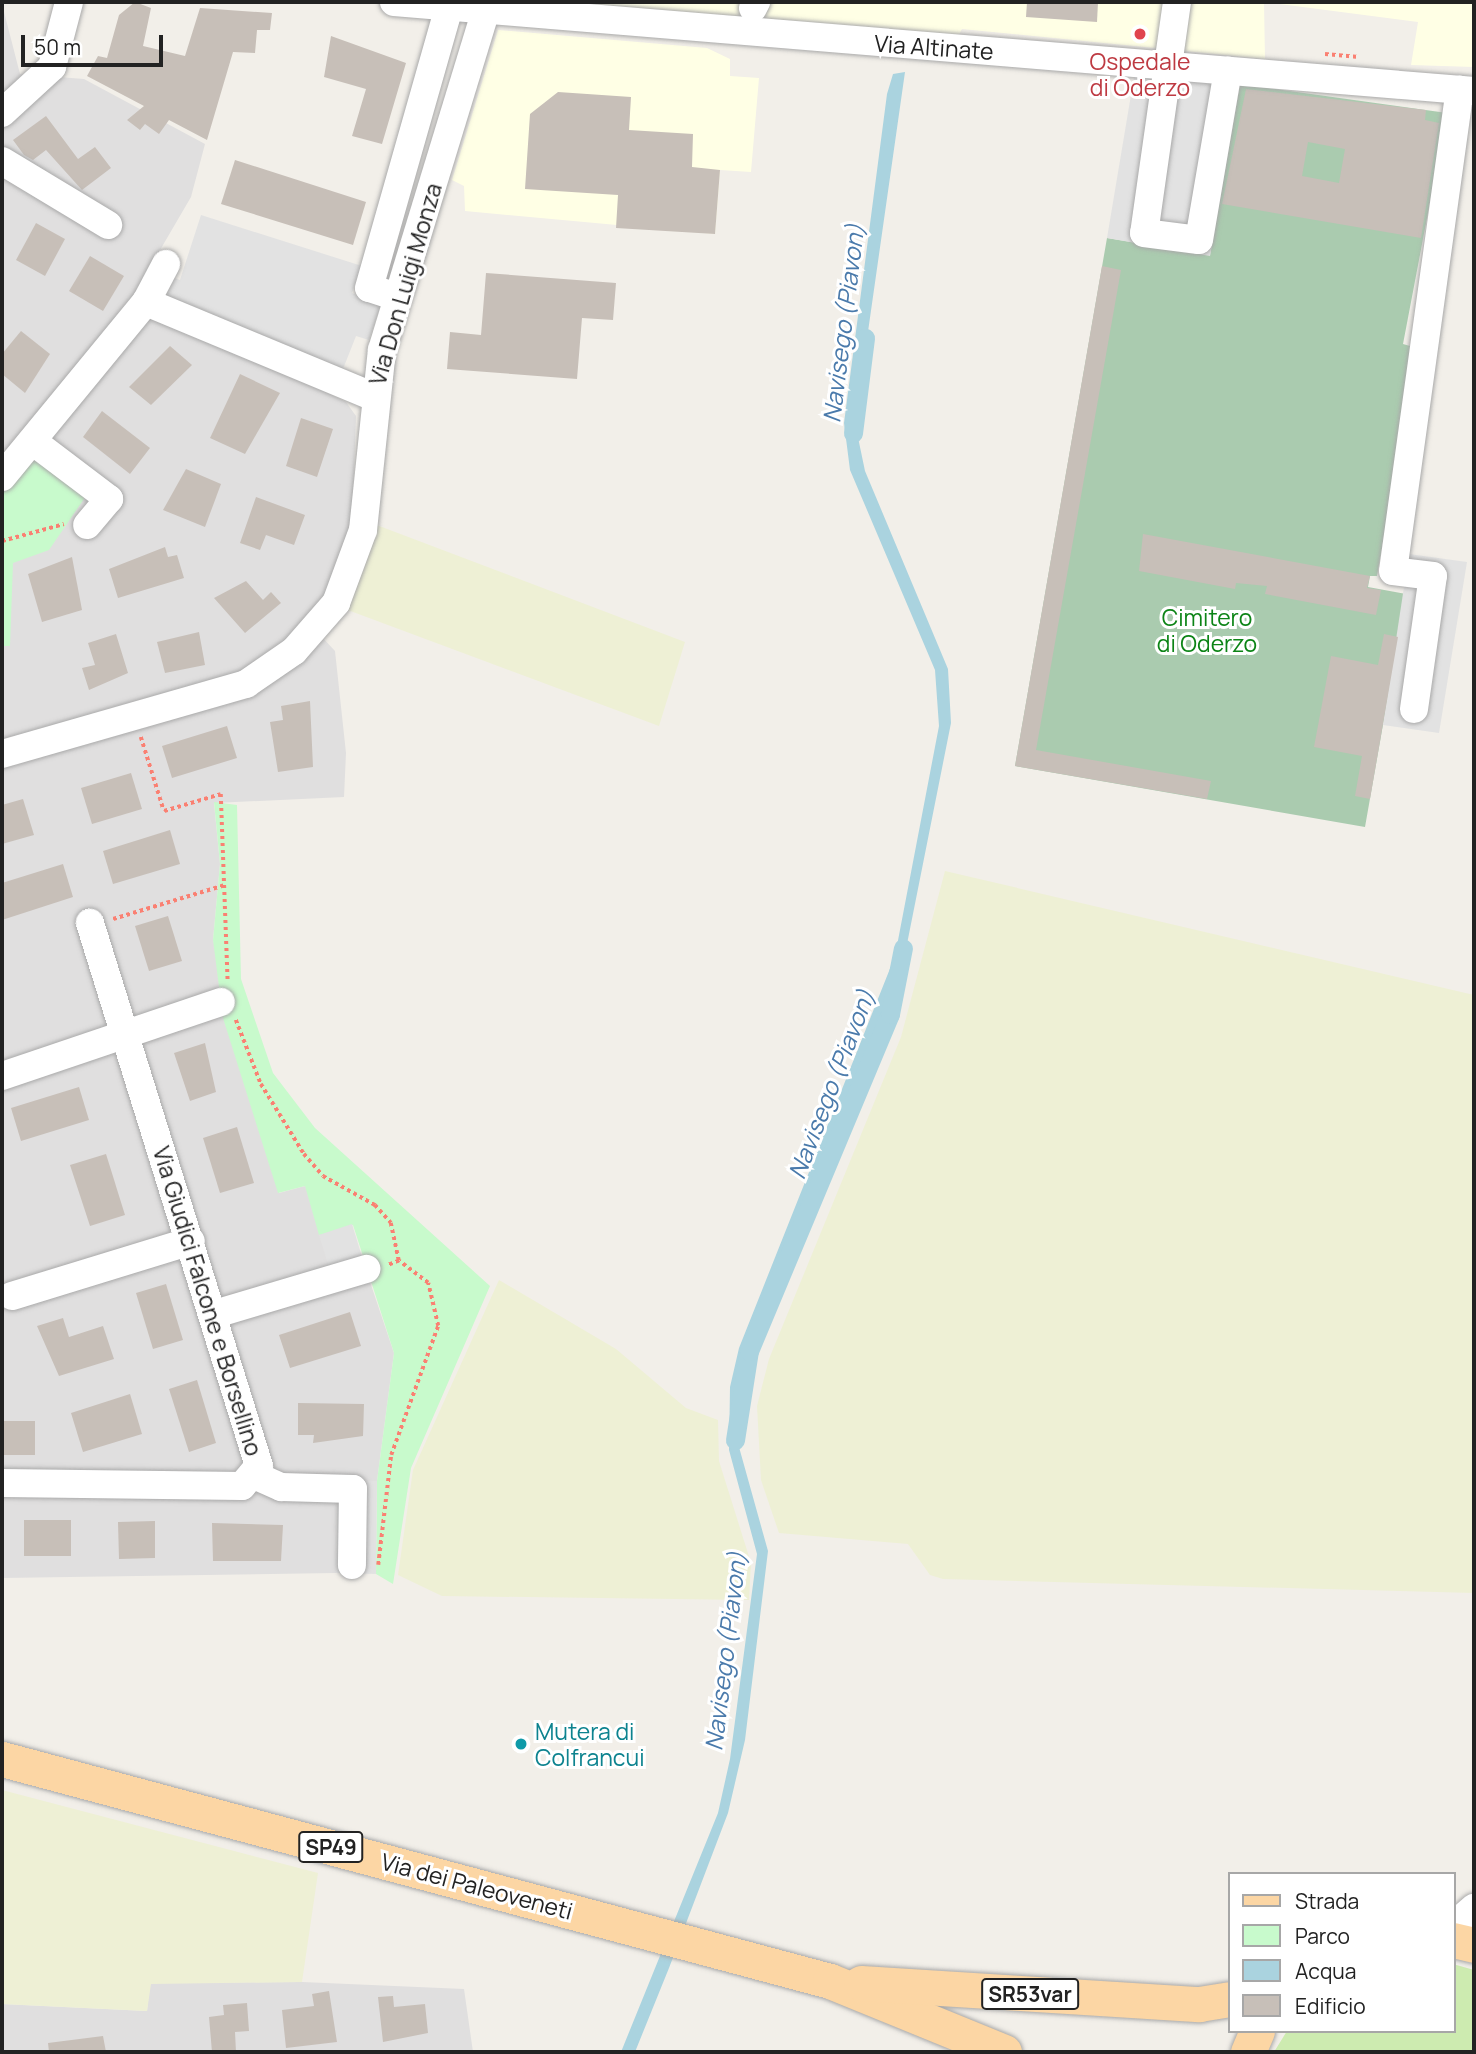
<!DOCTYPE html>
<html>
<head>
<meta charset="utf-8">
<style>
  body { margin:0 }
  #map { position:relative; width:1476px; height:2054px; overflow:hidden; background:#f2efe9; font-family:Manrope,sans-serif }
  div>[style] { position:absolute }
  .residential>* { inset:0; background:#e0dfdf }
  .education>* { inset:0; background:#ffffe5 }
  .farmland>* { inset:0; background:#eef0d5 }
  .grass>* { inset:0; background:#cdebb0 }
  .cemetery>* { inset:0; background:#aacbaf }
  .park>* { inset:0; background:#c8facc }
  .parking>* { inset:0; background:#e2e2e2 }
  .water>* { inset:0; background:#aad3df }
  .canal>* { height:19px; margin:-9.5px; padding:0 9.5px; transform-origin:9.5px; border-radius:9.5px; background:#aad3df }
  .building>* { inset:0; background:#c7bfb8 }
  .path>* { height:3.5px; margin-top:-1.75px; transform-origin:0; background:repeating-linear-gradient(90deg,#fa8072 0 3.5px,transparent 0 7px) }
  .roads { filter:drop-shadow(0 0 2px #a9a9a9) drop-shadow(0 0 2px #a9a9a9) }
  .minor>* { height:28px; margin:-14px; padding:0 14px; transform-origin:14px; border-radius:14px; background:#fff }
  .major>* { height:35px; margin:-17.5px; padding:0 17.5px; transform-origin:17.5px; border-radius:17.5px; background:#fcd6a4 }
  .dots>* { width:19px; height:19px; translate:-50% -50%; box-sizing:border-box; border:4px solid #fff; border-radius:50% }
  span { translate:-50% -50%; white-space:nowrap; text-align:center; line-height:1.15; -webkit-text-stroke:6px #fff; paint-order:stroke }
  .shield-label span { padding:2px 5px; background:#fff; border:2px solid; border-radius:5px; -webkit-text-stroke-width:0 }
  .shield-label { font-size:21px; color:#222; font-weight:700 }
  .street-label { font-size:23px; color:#222 }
  .health-label { font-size:23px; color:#be3a42 }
  .park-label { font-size:23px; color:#0c8416 }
  .culture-label { font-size:23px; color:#0d838f }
  .left { translate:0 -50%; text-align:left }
  .water-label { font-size:24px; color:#4a7aab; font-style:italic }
  .frame { position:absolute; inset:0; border:4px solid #222; pointer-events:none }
  .legend { position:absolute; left:1228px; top:1872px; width:228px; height:161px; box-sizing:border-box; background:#fff; border:2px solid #a7a7a7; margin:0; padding:9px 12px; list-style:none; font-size:21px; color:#222 }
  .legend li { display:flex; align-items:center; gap:14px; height:35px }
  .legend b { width:35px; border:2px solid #a7a7a7 }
  .scale { position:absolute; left:21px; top:35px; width:142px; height:32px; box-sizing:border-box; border:4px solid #222; border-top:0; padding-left:9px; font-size:21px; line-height:24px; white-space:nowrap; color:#222; -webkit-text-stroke:5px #fff; paint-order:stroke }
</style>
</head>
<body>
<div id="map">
  <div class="residential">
    <i style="clip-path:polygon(2px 4px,20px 74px,84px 79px,205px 144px,191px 197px,128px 305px,241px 350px,346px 402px,356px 416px,352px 528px,324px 599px,307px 621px,335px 651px,346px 753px,344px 797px,214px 803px,220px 864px,213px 940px,279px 1193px,305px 1186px,367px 1273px,394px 1353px,377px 1481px,337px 1481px,336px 1573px,2px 1578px)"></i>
    <i style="clip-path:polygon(302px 1982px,464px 1989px,473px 2052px,2px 2052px,2px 2004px,147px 2011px,150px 1983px)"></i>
  </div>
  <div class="education">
    <i style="clip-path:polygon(559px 2px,1474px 2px,1474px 67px,1411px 65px,1418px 22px,1264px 2px,1265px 59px,962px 29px,956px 40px)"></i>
    <i style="clip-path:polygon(498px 30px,707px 48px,730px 59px,730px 76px,759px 78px,751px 172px,720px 170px,715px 234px,465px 211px,464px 186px,452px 180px)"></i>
  </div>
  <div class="farmland">
    <i style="clip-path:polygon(374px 524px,685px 642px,659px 726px,345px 609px,364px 569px)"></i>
    <i style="clip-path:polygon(945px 871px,1474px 995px,1474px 1593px,943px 1579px,930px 1575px,908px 1544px,779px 1533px,761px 1480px,757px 1406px,769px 1359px,901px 1037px)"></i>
    <i style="clip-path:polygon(499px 1280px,616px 1349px,686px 1408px,718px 1420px,719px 1461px,751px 1563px,749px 1600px,442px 1596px,398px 1575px,413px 1470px)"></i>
    <i style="clip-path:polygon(2px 1790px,318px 1873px,302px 1982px,151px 1984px,147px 2011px,2px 2004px)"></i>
  </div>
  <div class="grass">
    <i style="clip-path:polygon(1453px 1964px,1474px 1970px,1474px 2052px,1274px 2052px,1287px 2031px,1453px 2031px)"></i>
  </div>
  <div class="cemetery">
    <i style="clip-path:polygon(1240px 84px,1447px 113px,1403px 344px,1417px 348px,1377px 576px,1370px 576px,1368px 587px,1406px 594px,1365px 827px,1015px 766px,1107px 238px,1210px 255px)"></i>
  </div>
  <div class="park">
    <i style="clip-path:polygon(36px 452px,85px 490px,84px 499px,49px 550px,13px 563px,10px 646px,2px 646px,2px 492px)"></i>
    <i style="clip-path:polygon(214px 802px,237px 805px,241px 979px,273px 1073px,315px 1128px,490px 1286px,411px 1468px,393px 1584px,376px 1574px,377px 1481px,394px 1353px,353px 1225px,319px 1235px,305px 1186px,278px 1193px,223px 1018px,213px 940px,220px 864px)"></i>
  </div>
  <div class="parking">
    <i style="clip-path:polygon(1135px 71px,1240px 84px,1210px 256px,1107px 238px)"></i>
    <i style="clip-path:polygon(201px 215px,362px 266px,352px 293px,381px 305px,369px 340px,356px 336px,343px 369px,166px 296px,174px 278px,180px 280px)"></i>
    <i style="clip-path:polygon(1409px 554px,1467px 562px,1439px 733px,1383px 725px)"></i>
    <i style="clip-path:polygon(352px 1224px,367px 1273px,334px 1283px,319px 1235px)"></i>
    <i style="clip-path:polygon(337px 1481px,377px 1481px,376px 1574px,336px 1573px)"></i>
  </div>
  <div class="water">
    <i style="clip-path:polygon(905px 72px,855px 423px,865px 471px,948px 669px,951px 723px,906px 949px,874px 1047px,745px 1355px,739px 1447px,768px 1551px,745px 1740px,728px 1813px,669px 1968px,635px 2052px,621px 2052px,718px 1813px,730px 1759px,757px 1554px,729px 1450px,730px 1387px,739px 1348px,895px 956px,939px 726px,935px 670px,850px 470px,844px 423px,887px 94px,893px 74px)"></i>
  </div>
  <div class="canal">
    <i style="left:853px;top:433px;width:96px;rotate:-82.8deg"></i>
    <i style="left:735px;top:1440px;width:90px;rotate:-81.1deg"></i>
    <i style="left:749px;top:1351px;width:365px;rotate:-67.3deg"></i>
    <i style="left:890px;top:1014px;width:67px;rotate:-78.9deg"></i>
  </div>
  <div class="building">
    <i style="clip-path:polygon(135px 2px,151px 8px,143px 46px,185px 56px,200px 8px,272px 13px,270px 30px,257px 30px,255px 53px,233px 52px,207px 140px,169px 120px,159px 134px,145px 124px,140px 130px,127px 120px,144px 106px,87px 76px,98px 56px,107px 58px,119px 15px)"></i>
    <i style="clip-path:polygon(1027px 2px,1098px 2px,1097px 22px,1026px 17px)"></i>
    <i style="clip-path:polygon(331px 36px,406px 63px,382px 144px,352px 136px,366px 89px,324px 77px)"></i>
    <i style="clip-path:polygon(evenodd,1246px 89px,1426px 110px,1425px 120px,1439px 123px,1421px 238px,1222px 204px,1246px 89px,1308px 142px,1345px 149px,1339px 183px,1302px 176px,1308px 142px)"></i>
    <i style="clip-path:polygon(558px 92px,631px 97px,629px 130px,693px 134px,692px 167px,720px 170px,715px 234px,616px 228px,618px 195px,525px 189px,530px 114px)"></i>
    <i style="clip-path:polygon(46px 116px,78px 159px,95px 147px,111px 168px,82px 190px,46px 150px,33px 160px,24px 155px,13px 140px)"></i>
    <i style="clip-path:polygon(235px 160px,366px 202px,353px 245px,221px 204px)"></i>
    <i style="clip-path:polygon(36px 223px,65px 239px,45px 276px,16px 260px)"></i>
    <i style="clip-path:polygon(90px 256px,124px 276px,103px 311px,69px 291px)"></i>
    <i style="clip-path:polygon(1102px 266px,1121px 270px,1036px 750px,1211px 781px,1207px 799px,1015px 766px)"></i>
    <i style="clip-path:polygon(486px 273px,616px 283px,613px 320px,582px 318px,577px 379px,447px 369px,450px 332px,481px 335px)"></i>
    <i style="clip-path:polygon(21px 331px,50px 354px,25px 393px,2px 374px,2px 354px)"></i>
    <i style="clip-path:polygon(170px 346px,192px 365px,151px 405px,129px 387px)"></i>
    <i style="clip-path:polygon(240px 374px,280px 393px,245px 454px,210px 438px)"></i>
    <i style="clip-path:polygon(102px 411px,150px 448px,130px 474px,83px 437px)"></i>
    <i style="clip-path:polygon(301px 418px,333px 429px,317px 477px,286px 466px)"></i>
    <i style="clip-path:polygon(186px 469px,221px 484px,205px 527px,163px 510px)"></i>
    <i style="clip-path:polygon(256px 497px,305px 515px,294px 545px,266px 535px,260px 550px,240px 543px)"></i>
    <i style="clip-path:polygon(1143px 534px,1370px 576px,1367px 588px,1381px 590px,1376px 615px,1265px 594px,1267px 586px,1236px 583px,1235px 589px,1139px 571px)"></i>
    <i style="clip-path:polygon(165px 547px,168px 557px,177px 555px,184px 578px,118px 598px,109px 569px)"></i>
    <i style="clip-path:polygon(72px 557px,82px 610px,42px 622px,28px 574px)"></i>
    <i style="clip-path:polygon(246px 581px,263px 600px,271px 592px,281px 603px,245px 633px,214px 598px)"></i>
    <i style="clip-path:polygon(199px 632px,205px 665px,165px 673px,157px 642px)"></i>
    <i style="clip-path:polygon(116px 634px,128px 673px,89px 690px,82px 668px,95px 665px,88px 643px)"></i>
    <i style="clip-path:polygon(1384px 634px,1398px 637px,1370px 799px,1355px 796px,1362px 756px,1314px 747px,1331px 656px,1378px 665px)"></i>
    <i style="clip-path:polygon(310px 701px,313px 767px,278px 772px,270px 722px,283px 720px,281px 706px)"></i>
    <i style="clip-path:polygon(227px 726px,237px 758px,172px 778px,162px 746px)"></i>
    <i style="clip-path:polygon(131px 773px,142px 809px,92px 824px,81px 788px)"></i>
    <i style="clip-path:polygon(23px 799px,34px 835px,2px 844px,2px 805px)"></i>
    <i style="clip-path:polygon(170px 830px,180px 864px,113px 884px,103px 851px)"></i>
    <i style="clip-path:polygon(63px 864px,73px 897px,2px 920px,2px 883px)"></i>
    <i style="clip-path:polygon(168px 916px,182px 961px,149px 971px,135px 926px)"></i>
    <i style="clip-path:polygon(205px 1043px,216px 1092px,190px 1101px,174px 1053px)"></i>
    <i style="clip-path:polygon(79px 1087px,89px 1120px,21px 1141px,11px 1108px)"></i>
    <i style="clip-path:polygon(237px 1127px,254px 1183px,220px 1193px,203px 1138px)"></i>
    <i style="clip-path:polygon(106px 1154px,125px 1215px,90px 1226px,70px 1165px)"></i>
    <i style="clip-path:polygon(166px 1284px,183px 1340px,153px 1349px,136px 1293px)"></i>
    <i style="clip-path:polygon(350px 1312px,361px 1346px,290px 1368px,279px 1335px)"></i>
    <i style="clip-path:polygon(63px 1318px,69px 1337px,103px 1326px,114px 1359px,59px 1376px,37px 1326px)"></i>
    <i style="clip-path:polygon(197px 1380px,216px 1443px,189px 1452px,169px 1389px)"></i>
    <i style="clip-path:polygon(130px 1394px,142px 1434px,83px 1452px,71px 1413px)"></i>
    <i style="clip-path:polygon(298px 1403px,364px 1404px,363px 1436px,313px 1443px,314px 1435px,298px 1435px)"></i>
    <i style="clip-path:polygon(2px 1421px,35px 1421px,35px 1455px,2px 1455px)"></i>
    <i style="clip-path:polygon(24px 1520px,71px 1520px,71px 1556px,24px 1556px)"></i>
    <i style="clip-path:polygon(155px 1521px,155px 1558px,119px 1559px,118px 1522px)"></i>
    <i style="clip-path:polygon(212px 1523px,283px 1525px,281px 1561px,213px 1561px)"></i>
    <i style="clip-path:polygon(329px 1991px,337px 2042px,286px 2048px,282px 2010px,314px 2006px,312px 1994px)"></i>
    <i style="clip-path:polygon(393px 1996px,394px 2007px,425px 2004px,428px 2033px,383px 2042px,378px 1997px)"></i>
    <i style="clip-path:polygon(247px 2003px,249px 2031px,235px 2032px,236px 2052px,212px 2052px,209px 2017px,224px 2015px,223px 2005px)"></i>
    <i style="clip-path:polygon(103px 2036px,106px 2052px,49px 2052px,48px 2043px)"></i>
  </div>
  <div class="path">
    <i style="left:1325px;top:54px;width:34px;rotate:5deg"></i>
    <i style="left:2px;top:541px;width:64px;rotate:-15.3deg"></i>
    <i style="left:141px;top:737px;width:77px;rotate:72.7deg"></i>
    <i style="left:164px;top:811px;width:59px;rotate:-16.6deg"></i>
    <i style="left:221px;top:794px;width:187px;rotate:87.9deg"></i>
    <i style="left:113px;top:919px;width:117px;rotate:-16.9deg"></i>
    <i style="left:236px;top:1020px;width:69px;rotate:68.7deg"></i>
    <i style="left:261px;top:1084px;width:82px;rotate:58.4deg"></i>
    <i style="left:304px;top:1154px;width:29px;rotate:49deg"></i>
    <i style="left:323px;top:1176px;width:60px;rotate:29.1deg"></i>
    <i style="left:375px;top:1205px;width:24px;rotate:48deg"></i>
    <i style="left:391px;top:1223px;width:39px;rotate:78deg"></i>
    <i style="left:399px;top:1261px;width:11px;rotate:158deg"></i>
    <i style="left:378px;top:1565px;width:111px;rotate:-83.3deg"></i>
    <i style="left:391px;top:1455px;width:137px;rotate:-70deg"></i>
    <i style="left:438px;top:1326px;width:44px;rotate:-103.1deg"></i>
    <i style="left:428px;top:1283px;width:36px;rotate:-143deg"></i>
  </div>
  <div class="roads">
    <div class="minor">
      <i style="left:394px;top:2px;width:1084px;rotate:4.71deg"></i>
      <i style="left:1177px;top:2px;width:233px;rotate:98.1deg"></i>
      <i style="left:1144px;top:233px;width:55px;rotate:7.3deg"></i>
      <i style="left:1199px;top:240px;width:172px;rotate:-80.3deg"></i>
      <i style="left:753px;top:8px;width:7px;rotate:-63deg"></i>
      <i style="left:2px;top:113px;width:68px;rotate:-42.6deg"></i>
      <i style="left:52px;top:67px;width:67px;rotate:-75.3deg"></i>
      <i style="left:2px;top:161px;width:124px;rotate:31.1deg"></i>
      <i style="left:397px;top:297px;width:29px;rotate:-162deg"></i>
      <i style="left:369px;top:288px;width:292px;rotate:-74.1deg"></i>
      <i style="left:146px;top:302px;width:43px;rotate:-62.2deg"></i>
      <i style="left:35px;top:443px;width:93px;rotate:37.1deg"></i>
      <i style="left:109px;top:499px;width:34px;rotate:130deg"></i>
      <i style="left:2px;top:477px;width:227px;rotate:-50.6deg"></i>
      <i style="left:146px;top:302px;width:245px;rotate:22.6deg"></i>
      <i style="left:1414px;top:709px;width:134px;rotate:-81.9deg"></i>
      <i style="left:1433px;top:576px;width:40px;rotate:-172.9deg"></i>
      <i style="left:1393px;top:571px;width:486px;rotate:-82.1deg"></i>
      <i style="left:2px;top:754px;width:254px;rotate:-16deg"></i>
      <i style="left:246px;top:684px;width:58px;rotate:-34.5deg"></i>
      <i style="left:294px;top:651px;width:64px;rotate:-48.8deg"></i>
      <i style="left:336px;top:603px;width:78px;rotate:-69.7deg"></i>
      <i style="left:363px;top:530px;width:181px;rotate:-84deg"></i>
      <i style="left:382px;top:350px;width:357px;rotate:-73deg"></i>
      <i style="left:2px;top:1076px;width:231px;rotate:-18.7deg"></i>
      <i style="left:12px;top:1296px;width:187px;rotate:-17.1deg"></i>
      <i style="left:215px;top:1314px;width:158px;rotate:-16.6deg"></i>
      <i style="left:254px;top:1475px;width:30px;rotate:24deg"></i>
      <i style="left:281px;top:1487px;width:72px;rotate:1.6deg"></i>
      <i style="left:353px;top:1489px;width:76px;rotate:90.8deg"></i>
      <i style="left:2px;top:1483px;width:240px;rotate:0.7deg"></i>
      <i style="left:242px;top:1486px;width:26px;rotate:-50deg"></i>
      <i style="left:259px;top:1466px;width:569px;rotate:-107.29deg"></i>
      <i style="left:1453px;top:1926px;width:28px;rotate:-41deg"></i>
    </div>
    <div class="major">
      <i style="left:2px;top:1759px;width:857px;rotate:15.01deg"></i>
      <i style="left:830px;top:1981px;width:188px;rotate:22.2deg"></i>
      <i style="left:1453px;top:1940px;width:22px;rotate:13deg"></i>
      <i style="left:861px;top:1983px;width:339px;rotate:3.6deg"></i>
      <i style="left:1199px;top:2004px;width:30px;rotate:-9deg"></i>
      <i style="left:1248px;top:2052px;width:23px;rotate:-67deg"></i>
    </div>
  </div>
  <div class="dots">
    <i style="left:1140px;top:34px;background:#e0444e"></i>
    <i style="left:521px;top:1744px;background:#0f9aa8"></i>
  </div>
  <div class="shield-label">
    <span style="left:331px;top:1847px">SP49</span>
    <span style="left:1030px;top:1994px">SR53var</span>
  </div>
  <div class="street-label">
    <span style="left:934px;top:47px;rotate:4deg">Via Altinate</span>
    <span style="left:405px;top:284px;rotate:-74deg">Via Don Luigi Monza</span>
    <span style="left:208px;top:1301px;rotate:73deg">Via Giudici Falcone e Borsellino</span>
    <span style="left:477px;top:1886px;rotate:15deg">Via dei Paleoveneti</span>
  </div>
  <div class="health-label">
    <span style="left:1140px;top:74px">Ospedale<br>di Oderzo</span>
  </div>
  <div class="park-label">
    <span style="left:1207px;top:630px">Cimitero<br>di Oderzo</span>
  </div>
  <div class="culture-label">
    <span class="left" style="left:535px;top:1744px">Mutera di<br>Colfrancui</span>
  </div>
  <div class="water-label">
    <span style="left:843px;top:323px;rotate:-83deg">Navisego (Piavon)</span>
    <span style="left:831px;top:1084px;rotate:-69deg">Navisego (Piavon)</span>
    <span style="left:725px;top:1651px;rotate:-83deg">Navisego (Piavon)</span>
  </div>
  <div class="frame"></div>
  <ul class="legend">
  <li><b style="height:9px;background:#fcd6a4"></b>Strada</li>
  <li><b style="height:19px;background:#c8facc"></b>Parco</li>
  <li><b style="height:19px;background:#aad3df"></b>Acqua</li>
  <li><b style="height:19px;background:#c7bfb8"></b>Edificio</li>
  </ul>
  <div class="scale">50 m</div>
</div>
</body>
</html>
